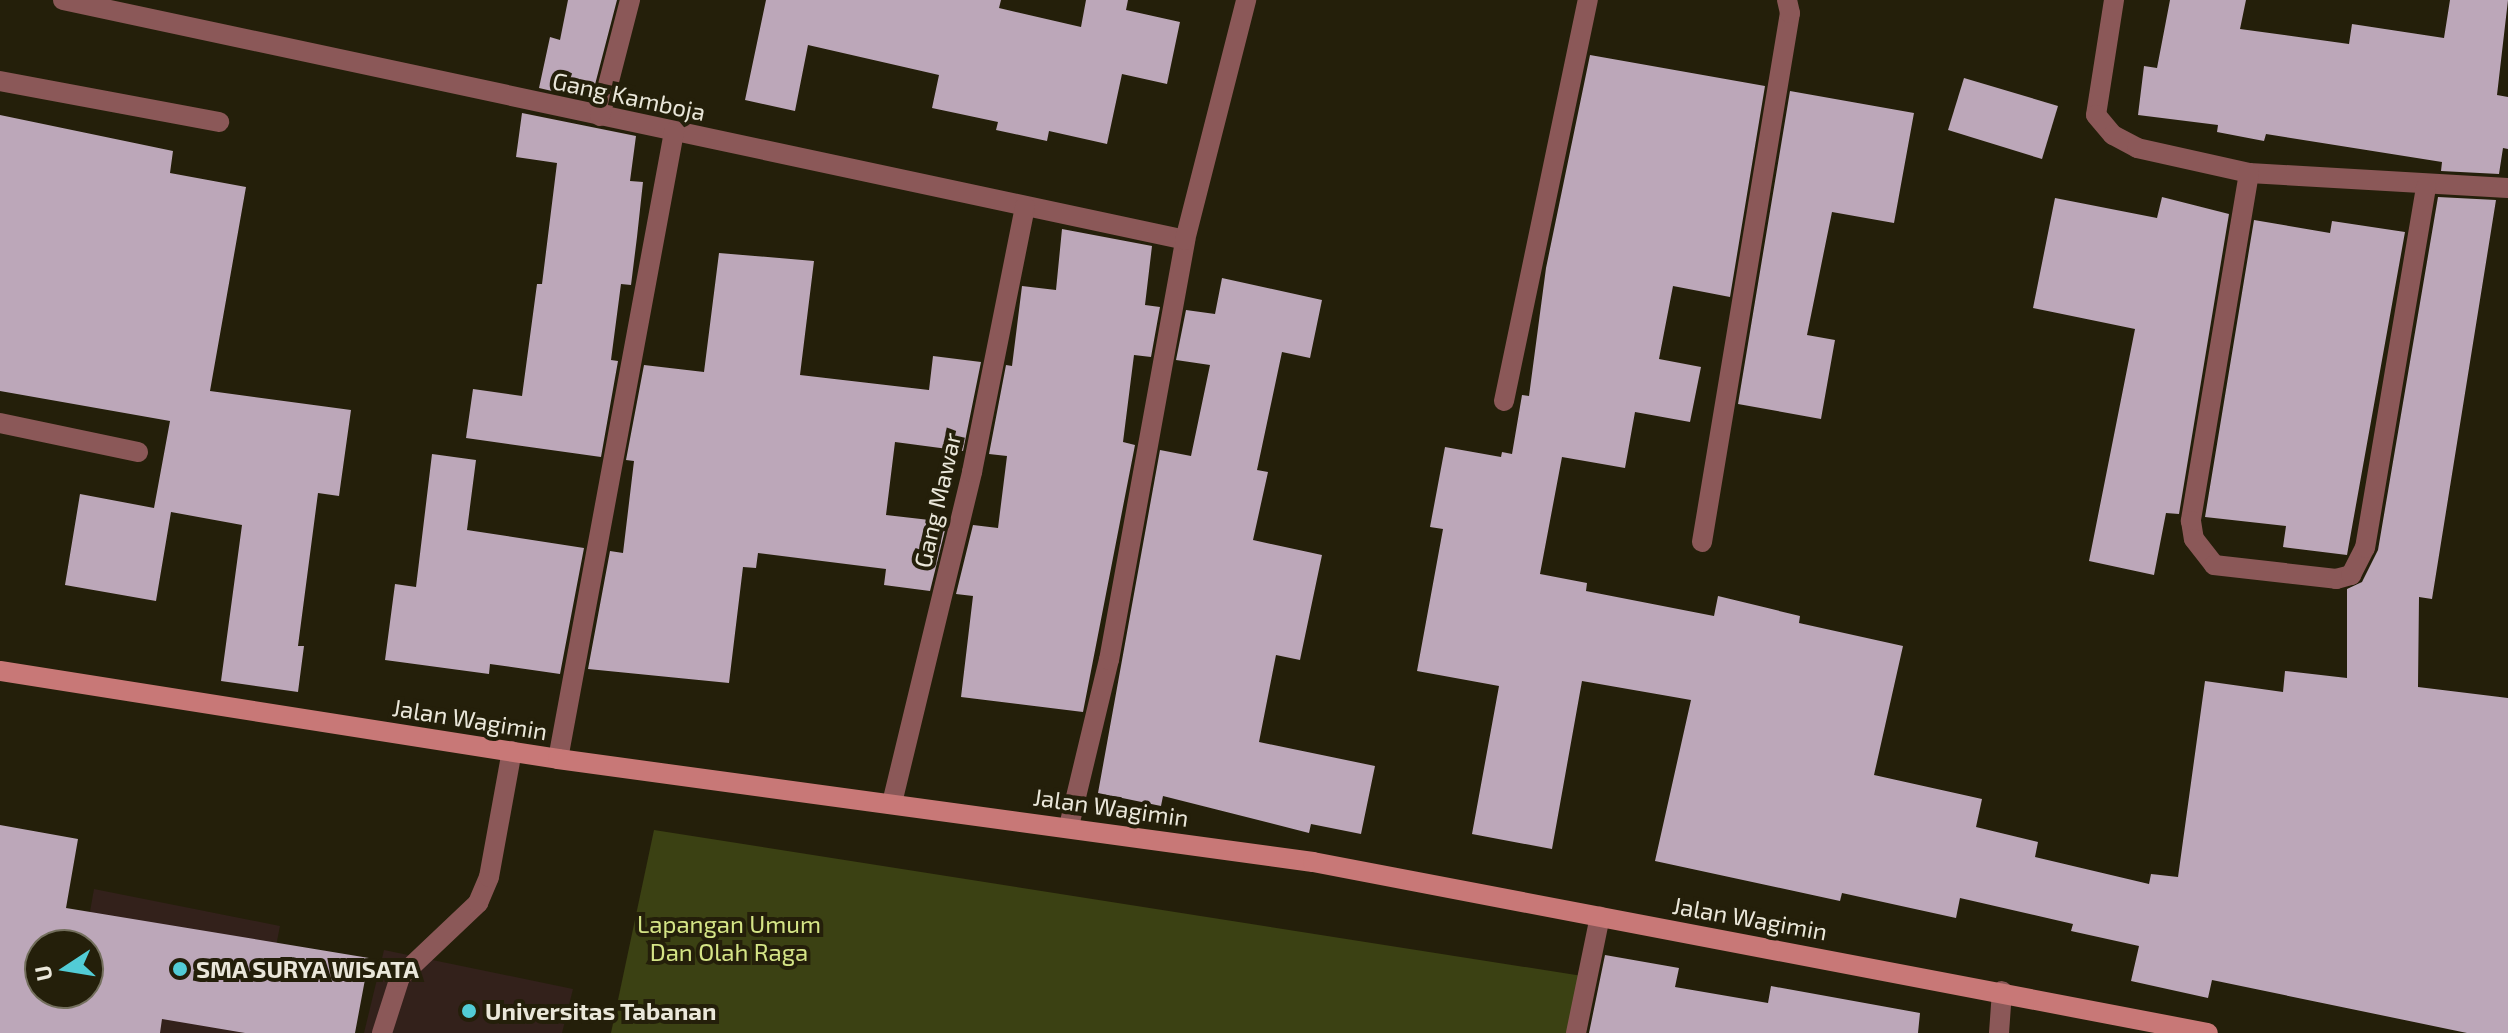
<!DOCTYPE html>
<html>
<head>
<meta charset="utf-8">
<style>
  body { margin:0 }
  #map { position:relative; width:2508px; height:1033px; overflow:hidden; background:#241f0a; font-family:"Exo 2",sans-serif }
  div>[style] { position:absolute }
  .education>* { inset:0; background:#33211b }
  .green>* { inset:0; background:#3b4113 }
  .building>* { inset:0; background:#bca7b9 }
  .lane>* { height:20px; margin:-10px; padding:0 10px; transform-origin:10px; border-radius:10px; background:#8b5858 }
  .street>* { height:20px; margin:-10px; padding:0 10px; transform-origin:10px; border-radius:10px; background:#8b5858 }
  .secondary>* { height:20px; margin:-10px; padding:0 10px; transform-origin:10px; border-radius:10px; background:#c87877 }
  .dots>* { width:22px; height:22px; translate:-50% -50%; box-sizing:border-box; border:4px solid #241f0a; border-radius:50% }
  span { translate:-50% -50%; white-space:nowrap; text-align:center; line-height:1.15; -webkit-text-stroke:8px #241f0a; paint-order:stroke }
  .street-label { font-size:24px; color:#eae7da }
  .park-label { font-size:24px; color:#d4e486 }
  .poi-label { font-size:24px; color:#eae7da; font-weight:700 }
  .left { translate:0 -50%; text-align:left }
  .north { position:absolute; left:24px; top:929px; width:80px; height:80px; box-sizing:border-box; background:#241f0a; border:2px solid #736f5d; border-radius:50%; rotate:258deg; font-size:22px; font-weight:700; line-height:32px; text-align:center; color:#eae7da }
  .north::after { content:''; display:block; margin:auto; width:28px; height:36px; background:#52ccd6; clip-path:polygon(50% 0,100% 100%,50% 72%,0 100%) }
</style>
</head>
<body>
<div id="map">
  <div class="education">
    <i style="clip-path:polygon(94px 889px,280px 926px,259px 1033px,69px 1033px,88px 993px,84px 945px)"></i>
    <i style="clip-path:polygon(384px 950px,573px 989px,562px 1033px,364px 1033px)"></i>
  </div>
  <div class="green">
    <i style="clip-path:polygon(654px 830px,1595px 978px,1582px 1033px,611px 1033px)"></i>
  </div>
  <div class="building">
    <i style="clip-path:polygon(568px 0,617px 0,591px 100px,539px 88px,550px 37px,560px 40px)"></i>
    <i style="clip-path:polygon(766px 0,1001px 0,999px 8px,1081px 27px,1086px 0,1128px 0,1126px 10px,1180px 22px,1167px 84px,1122px 74px,1107px 144px,1049px 131px,1047px 141px,996px 130px,998px 122px,932px 108px,939px 75px,808px 45px,795px 111px,745px 100px)"></i>
    <i style="clip-path:polygon(2170px 0,2246px 0,2240px 29px,2349px 44px,2352px 24px,2444px 38px,2450px 0,2508px 0,2497px 95px,2508px 97px,2508px 149px,2503px 148px,2499px 174px,2441px 171px,2442px 162px,2266px 134px,2264px 141px,2217px 132px,2218px 125px,2138px 115px,2144px 66px,2157px 68px)"></i>
    <i style="clip-path:polygon(1590px 55px,1765px 86px,1730px 297px,1673px 286px,1659px 359px,1701px 367px,1690px 422px,1635px 412px,1625px 468px,1562px 457px,1540px 574px,1587px 583px,1586px 591px,1714px 616px,1718px 596px,1800px 616px,1799px 623px,1903px 646px,1874px 775px,1982px 799px,1976px 827px,2038px 842px,2035px 857px,2149px 884px,2151px 874px,2178px 877px,2205px 681px,2283px 692px,2285px 671px,2347px 678px,2347px 589px,2362px 582px,2378px 550px,2438px 197px,2496px 200px,2432px 599px,2419px 597px,2418px 687px,2508px 698px,2508px 1033px,2467px 1033px,2212px 980px,2208px 998px,2131px 981px,2139px 946px,2071px 931px,2073px 924px,1960px 898px,1956px 918px,1842px 893px,1840px 901px,1655px 861px,1691px 700px,1582px 681px,1552px 849px,1472px 834px,1499px 686px,1417px 671px,1443px 529px,1430px 527px,1445px 447px,1501px 457px,1502px 452px,1512px 454px,1522px 395px,1529px 396px,1546px 268px)"></i>
    <i style="clip-path:polygon(1964px 78px,2058px 106px,2042px 159px,1948px 130px)"></i>
    <i style="clip-path:polygon(1790px 91px,1914px 113px,1894px 223px,1832px 212px,1807px 335px,1835px 340px,1821px 419px,1738px 404px)"></i>
    <i style="clip-path:polygon(522px 113px,636px 136px,630px 181px,643px 182px,637px 237px,631px 285px,621px 284px,611px 360px,618px 361px,601px 457px,466px 438px,473px 389px,522px 396px,537px 284px,542px 284px,557px 163px,516px 157px)"></i>
    <i style="clip-path:polygon(0 115px,173px 151px,170px 173px,246px 187px,210px 391px,351px 410px,339px 496px,318px 493px,298px 646px,304px 646px,298px 692px,221px 681px,242px 525px,171px 512px,156px 601px,65px 585px,80px 494px,154px 508px,170px 421px,0 391px)"></i>
    <i style="clip-path:polygon(2162px 197px,2229px 214px,2179px 514px,2166px 513px,2154px 575px,2089px 561px,2135px 329px,2033px 308px,2055px 198px,2157px 218px)"></i>
    <i style="clip-path:polygon(2254px 220px,2330px 233px,2332px 221px,2405px 232px,2347px 555px,2283px 547px,2286px 526px,2205px 517px)"></i>
    <i style="clip-path:polygon(1062px 229px,1152px 246px,1145px 305px,1160px 307px,1151px 357px,1134px 355px,1123px 442px,1135px 445px,1083px 712px,961px 697px,973px 596px,956px 594px,973px 525px,998px 528px,1007px 456px,989px 454px,1006px 365px,1012px 366px,1022px 286px,1056px 290px)"></i>
    <i style="clip-path:polygon(719px 253px,814px 261px,800px 375px,929px 390px,933px 356px,981px 362px,963px 451px,895px 442px,886px 515px,947px 522px,930px 591px,884px 585px,886px 569px,758px 553px,756px 568px,743px 567px,729px 683px,588px 669px,610px 551px,623px 553px,634px 461px,626px 460px,644px 365px,704px 372px)"></i>
    <i style="clip-path:polygon(1222px 278px,1322px 300px,1310px 358px,1282px 352px,1257px 470px,1268px 472px,1253px 540px,1322px 555px,1300px 660px,1276px 655px,1259px 742px,1375px 766px,1361px 834px,1311px 824px,1309px 833px,1163px 796px,1161px 806px,1098px 793px,1160px 450px,1191px 456px,1210px 365px,1176px 360px,1186px 310px,1215px 314px)"></i>
    <i style="clip-path:polygon(432px 454px,476px 460px,467px 530px,584px 548px,560px 674px,490px 664px,489px 674px,385px 660px,395px 584px,416px 587px)"></i>
    <i style="clip-path:polygon(evenodd,0 825px,78px 839px,66px 908px,369px 958px,355px 1033px,245px 1033px,162px 1019px,160px 1033px,0 1033px,0 825px,40px 945px,88px 945px,88px 993px,40px 993px,40px 945px)"></i>
    <i style="clip-path:polygon(1605px 955px,1679px 968px,1675px 987px,1768px 1003px,1771px 986px,1920px 1013px,1918px 1033px,1589px 1033px)"></i>
  </div>
  <div class="lane">
    <i style="left:0;top:81px;width:223px;rotate:10.6deg"></i>
    <i style="left:0;top:423px;width:141px;rotate:11.9deg"></i>
    <i style="left:382px;top:1033px;width:59px;rotate:-72.2deg"></i>
    <i style="left:400px;top:977px;width:108px;rotate:-43.5deg"></i>
    <i style="left:478px;top:903px;width:28px;rotate:-67deg"></i>
    <i style="left:489px;top:877px;width:128px;rotate:-79.7deg"></i>
  </div>
  <div class="street">
    <i style="left:63px;top:0;width:1147px;rotate:12.07deg"></i>
    <i style="left:2114px;top:0;width:116px;rotate:98.9deg"></i>
    <i style="left:2096px;top:115px;width:26px;rotate:50deg"></i>
    <i style="left:2113px;top:135px;width:27px;rotate:28deg"></i>
    <i style="left:2137px;top:148px;width:115px;rotate:12.6deg"></i>
    <i style="left:2249px;top:173px;width:259px;rotate:3.3deg"></i>
    <i style="left:600px;top:116px;width:120px;rotate:-75.5deg"></i>
    <i style="left:2249px;top:173px;width:353px;rotate:99.5deg"></i>
    <i style="left:2191px;top:521px;width:18px;rotate:81deg"></i>
    <i style="left:2194px;top:539px;width:33px;rotate:52deg"></i>
    <i style="left:2214px;top:565px;width:123px;rotate:6.5deg"></i>
    <i style="left:2336px;top:579px;width:16px;rotate:-15deg"></i>
    <i style="left:2351px;top:575px;width:30px;rotate:-63deg"></i>
    <i style="left:2365px;top:548px;width:366px;rotate:-80.4deg"></i>
    <i style="left:1504px;top:401px;width:410px;rotate:-78.2deg"></i>
    <i style="left:1702px;top:542px;width:536px;rotate:-80.56deg"></i>
    <i style="left:1790px;top:13px;width:13px;rotate:-103deg"></i>
    <i style="left:558px;top:759px;width:638px;rotate:-79.52deg"></i>
    <i style="left:892px;top:803px;width:341px;rotate:-76.4deg"></i>
    <i style="left:972px;top:472px;width:271px;rotate:-78.7deg"></i>
    <i style="left:1069px;top:826px;width:171px;rotate:-76.5deg"></i>
    <i style="left:1109px;top:660px;width:427px;rotate:-79.7deg"></i>
    <i style="left:1185px;top:240px;width:248px;rotate:-75.7deg"></i>
    <i style="left:1576px;top:1033px;width:119px;rotate:-78.4deg"></i>
    <i style="left:1999px;top:1033px;width:42px;rotate:-85.9deg"></i>
  </div>
  <div class="secondary">
    <i style="left:0;top:671px;width:565px;rotate:8.96deg"></i>
    <i style="left:558px;top:759px;width:762px;rotate:7.77deg"></i>
    <i style="left:1313px;top:862px;width:911px;rotate:10.82deg"></i>
  </div>
  <div class="dots">
    <i style="left:180px;top:969px;background:#52ccd6"></i>
    <i style="left:469px;top:1011px;background:#52ccd6"></i>
  </div>
  <div class="street-label">
    <span style="left:629px;top:96px;rotate:12deg">Gang Kamboja</span>
    <span style="left:937px;top:500px;rotate:-77deg">Gang Mawar</span>
    <span style="left:470px;top:719px;rotate:9deg">Jalan Wagimin</span>
    <span style="left:1111px;top:807px;rotate:8deg">Jalan Wagimin</span>
    <span style="left:1750px;top:918px;rotate:10deg">Jalan Wagimin</span>
  </div>
  <div class="park-label">
    <span style="left:729px;top:938px">Lapangan Umum<br>Dan Olah Raga</span>
  </div>
  <div class="poi-label">
    <span class="left" style="left:196px;top:969px">SMA SURYA WISATA</span>
    <span class="left" style="left:485px;top:1011px">Universitas Tabanan</span>
  </div>
  <div class="north">U</div>
</div>
</body>
</html>
